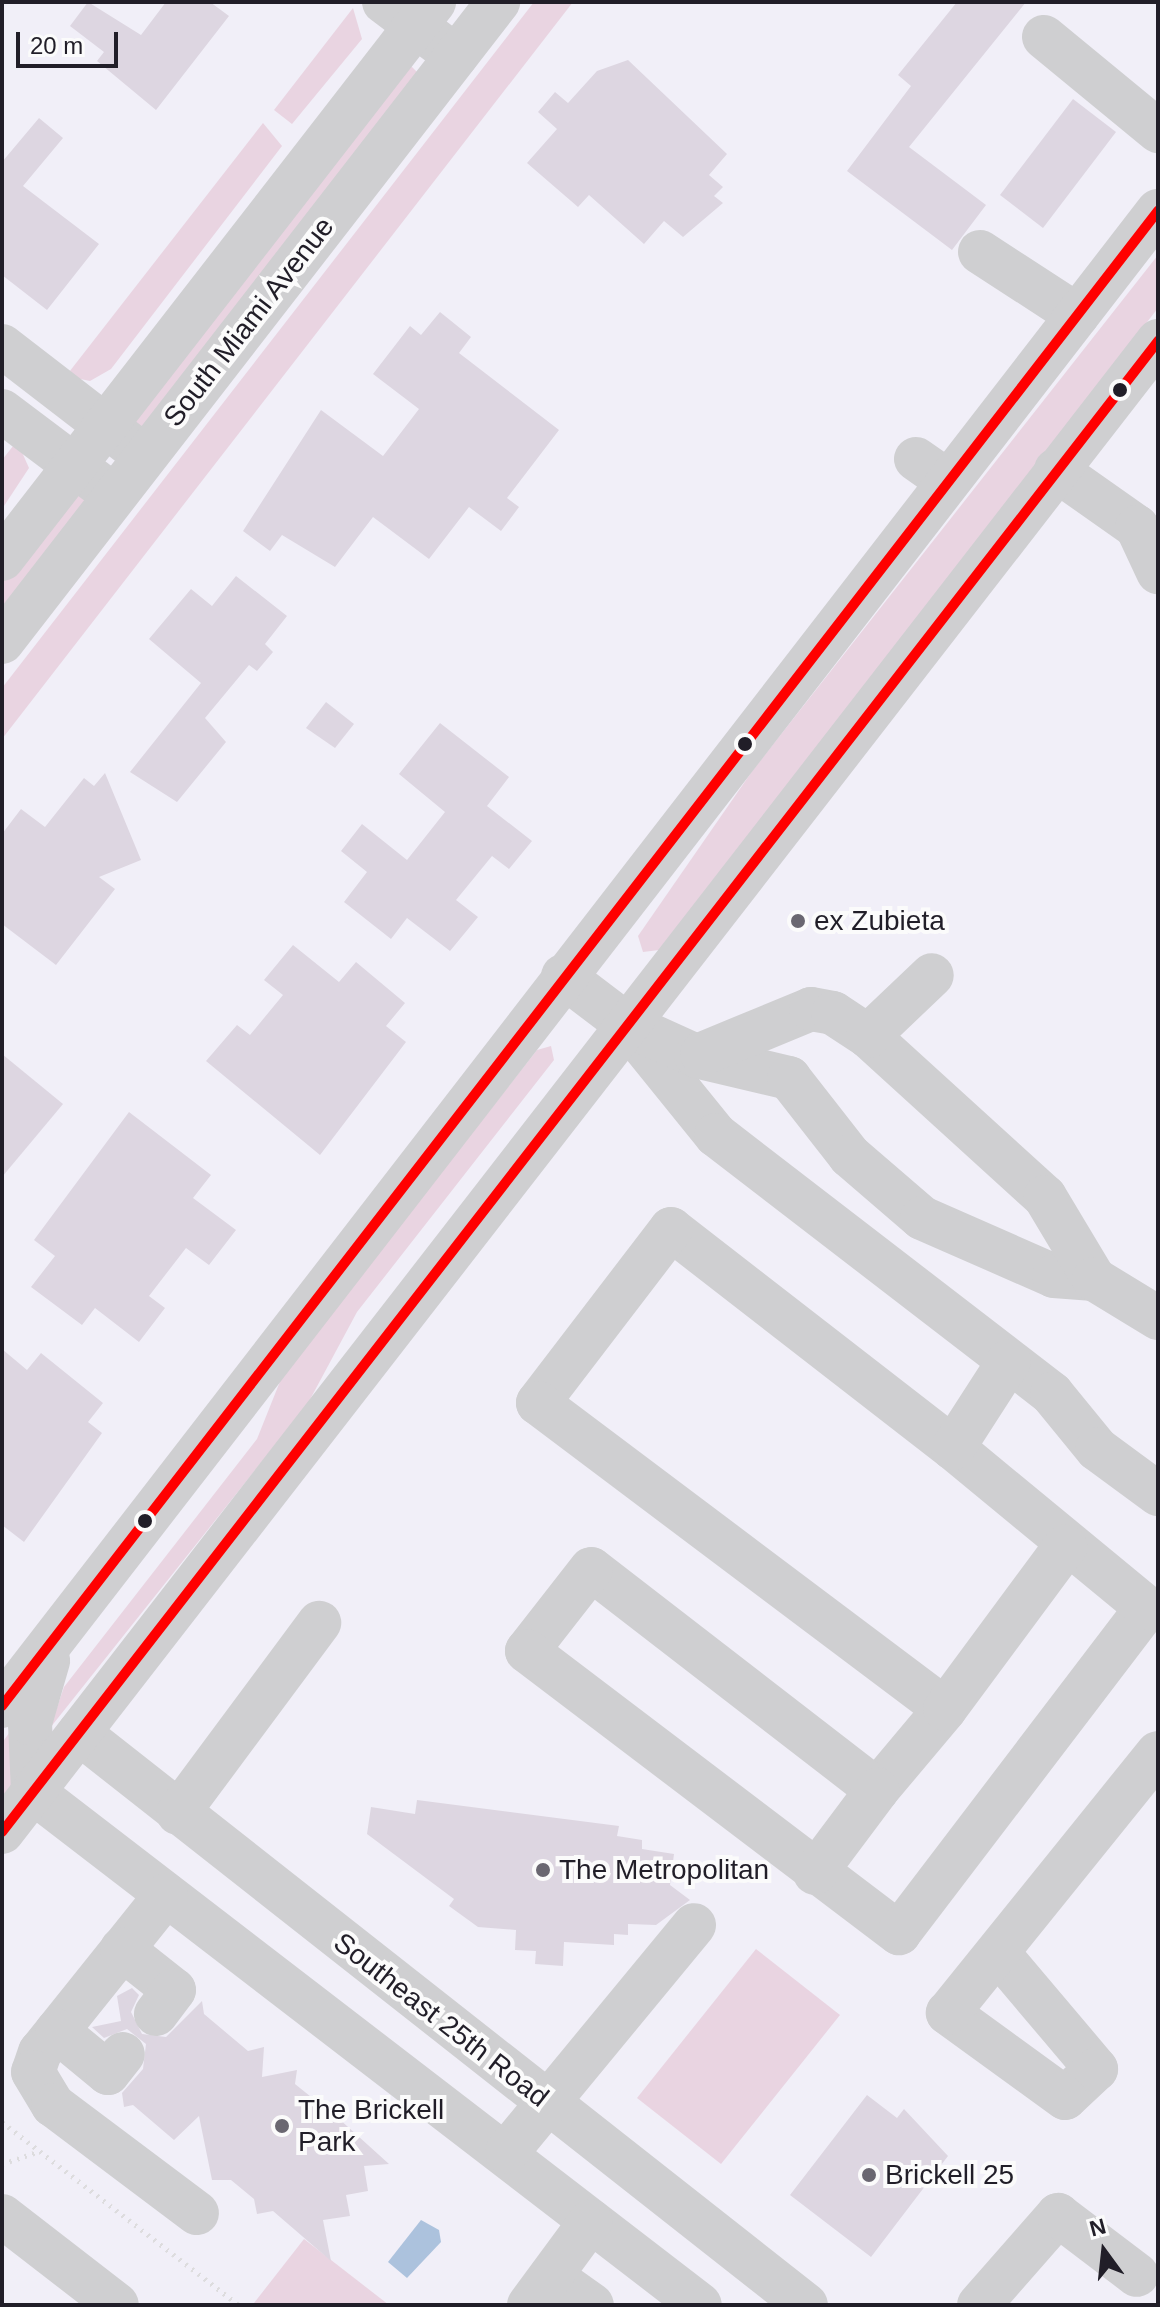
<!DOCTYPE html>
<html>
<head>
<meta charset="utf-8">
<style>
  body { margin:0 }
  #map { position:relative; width:1160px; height:2307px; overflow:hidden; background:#f1eff8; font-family:Helvetica,sans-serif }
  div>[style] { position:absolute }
  .green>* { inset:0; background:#e9d4e1 }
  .water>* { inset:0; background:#acc2dd }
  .building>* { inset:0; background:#ddd6e1 }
  .path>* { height:5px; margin-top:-2.5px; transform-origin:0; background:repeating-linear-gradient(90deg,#dddcde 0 2px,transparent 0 8px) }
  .minor>* { height:44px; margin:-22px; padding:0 22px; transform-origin:22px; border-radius:22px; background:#cfcfd1 }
  .major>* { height:44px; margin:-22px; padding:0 22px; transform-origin:22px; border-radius:22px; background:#cfcfd1 }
  .highway>* { height:44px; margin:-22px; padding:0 22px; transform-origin:22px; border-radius:22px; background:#cfcfd1 }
  .bus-1>* { height:10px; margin:-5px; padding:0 5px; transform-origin:5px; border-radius:5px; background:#f00 }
  .dots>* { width:22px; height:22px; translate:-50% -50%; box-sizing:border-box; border:4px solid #fbfbfb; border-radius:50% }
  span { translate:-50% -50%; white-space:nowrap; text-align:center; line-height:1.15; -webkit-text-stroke:8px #fbfbfb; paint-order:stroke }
  .street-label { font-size:28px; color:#211e28 }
  .poi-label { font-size:28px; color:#211e28 }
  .left { translate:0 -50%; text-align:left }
  .frame { position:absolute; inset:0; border:4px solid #211e28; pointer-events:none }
  .north { position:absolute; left:1064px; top:2211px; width:80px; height:80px; -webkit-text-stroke:6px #fbfbfb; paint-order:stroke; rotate:345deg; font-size:22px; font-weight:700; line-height:32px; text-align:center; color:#211e28 }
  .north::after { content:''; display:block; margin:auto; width:28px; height:36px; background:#211e28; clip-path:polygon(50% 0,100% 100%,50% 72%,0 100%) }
  .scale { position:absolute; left:16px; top:32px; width:102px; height:36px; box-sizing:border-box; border:4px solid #211e28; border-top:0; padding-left:10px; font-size:24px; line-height:28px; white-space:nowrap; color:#211e28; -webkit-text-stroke:6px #fbfbfb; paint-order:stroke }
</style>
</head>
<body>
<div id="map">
  <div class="green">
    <i style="clip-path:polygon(534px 2px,573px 2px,2px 739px,2px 688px)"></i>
    <i style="clip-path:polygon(353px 8px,362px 39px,292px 124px,274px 110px)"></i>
    <i style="clip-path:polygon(408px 63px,422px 77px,147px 437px,126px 415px)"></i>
    <i style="clip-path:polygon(263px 123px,282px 146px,111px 369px,90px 381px,66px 376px)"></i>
    <i style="clip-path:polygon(1158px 255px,1158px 308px,659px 950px,643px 952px,638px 936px,753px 770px)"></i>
    <i style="clip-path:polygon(17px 441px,29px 468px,2px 509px,2px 460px)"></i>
    <i style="clip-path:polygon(93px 488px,2px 625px,2px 576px,69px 489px)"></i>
    <i style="clip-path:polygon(551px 1046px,554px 1060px,357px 1312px,307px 1405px,50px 1728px,64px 1687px,257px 1439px,283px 1374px,537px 1050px)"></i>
    <i style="clip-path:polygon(21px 1716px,24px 1773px,2px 1801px,2px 1743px)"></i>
    <i style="clip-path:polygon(756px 1949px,840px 2015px,721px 2164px,637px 2098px)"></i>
    <i style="clip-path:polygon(304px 2239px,389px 2305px,254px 2303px)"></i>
  </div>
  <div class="water">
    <i style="clip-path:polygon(421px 2220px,439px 2230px,441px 2242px,407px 2278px,388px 2262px)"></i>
  </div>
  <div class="building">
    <i style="clip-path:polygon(88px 2px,141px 35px,166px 2px,210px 2px,229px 16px,156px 110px,97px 61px,104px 52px,70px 26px)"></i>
    <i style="clip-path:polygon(957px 2px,1026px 2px,909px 147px,986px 205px,952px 250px,847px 171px,911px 86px,898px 75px)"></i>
    <i style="clip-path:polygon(628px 60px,727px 154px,709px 175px,723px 187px,714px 196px,723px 203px,683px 237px,664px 221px,644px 244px,589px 195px,578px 207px,527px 163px,557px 129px,538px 112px,555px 92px,568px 103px,597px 71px)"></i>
    <i style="clip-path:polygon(1073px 99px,1116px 132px,1043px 228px,1000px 195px)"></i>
    <i style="clip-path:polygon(39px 118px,63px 138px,23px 186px,99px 244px,47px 310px,2px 275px,2px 162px)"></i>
    <i style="clip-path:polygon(440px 312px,471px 337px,459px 353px,559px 430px,507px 498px,519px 507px,501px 531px,469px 507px,429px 559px,373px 517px,335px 567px,282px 535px,270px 551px,243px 531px,321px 410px,383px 456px,419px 409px,373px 374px,410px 326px,421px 335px)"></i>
    <i style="clip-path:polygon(236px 576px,287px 616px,265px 644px,273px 652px,257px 671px,249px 665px,205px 718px,226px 742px,177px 802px,130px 772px,201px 683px,149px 639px,191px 589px,212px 606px)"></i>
    <i style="clip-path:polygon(326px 702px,354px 724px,335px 748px,306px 728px)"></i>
    <i style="clip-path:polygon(440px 723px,509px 777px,487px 806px,532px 841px,509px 869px,492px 856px,456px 900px,478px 917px,450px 951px,407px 918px,391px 939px,344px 902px,367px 872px,341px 851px,362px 824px,407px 860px,445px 812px,399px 774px)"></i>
    <i style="clip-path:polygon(105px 773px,141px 860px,99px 877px,115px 889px,56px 965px,2px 924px,2px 834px,21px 809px,45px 827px,84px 778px,94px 786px)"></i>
    <i style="clip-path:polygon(293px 945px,339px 982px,356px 962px,405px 1003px,386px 1026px,406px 1042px,320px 1155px,206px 1061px,237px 1025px,250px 1035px,283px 995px,264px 980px)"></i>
    <i style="clip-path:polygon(2px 1054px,63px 1104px,2px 1177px)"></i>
    <i style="clip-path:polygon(129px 1112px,211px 1175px,193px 1198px,236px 1230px,209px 1265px,186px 1248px,149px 1296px,165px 1308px,139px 1342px,95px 1308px,82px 1325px,31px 1287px,55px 1256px,34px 1240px)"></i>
    <i style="clip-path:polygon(2px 1349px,27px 1370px,41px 1353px,103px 1403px,88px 1422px,102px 1433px,24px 1542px,2px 1525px)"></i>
    <i style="clip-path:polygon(417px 1800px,619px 1826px,617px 1836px,642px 1840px,642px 1849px,674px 1854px,670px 1885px,690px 1900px,656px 1925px,628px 1924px,628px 1935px,614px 1934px,614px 1945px,564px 1942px,563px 1966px,535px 1964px,536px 1951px,515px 1950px,516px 1930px,478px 1927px,449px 1906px,454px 1899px,367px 1834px,371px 1807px,415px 1814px)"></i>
    <i style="clip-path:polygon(132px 1988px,139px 1995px,131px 2012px,142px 2034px,166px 2037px,202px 2001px,204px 2014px,248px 2051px,264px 2047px,262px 2077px,297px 2070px,295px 2084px,326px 2109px,336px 2108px,337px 2117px,389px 2164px,364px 2166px,368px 2191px,346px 2195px,350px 2216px,323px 2220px,331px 2261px,273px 2211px,257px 2214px,254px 2199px,231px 2180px,212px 2180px,199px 2116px,174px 2140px,133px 2105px,124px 2107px,122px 2093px,143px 2069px,146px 2044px,127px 2029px,104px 2038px,92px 2027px,121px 2021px,117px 1996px)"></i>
    <i style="clip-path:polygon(867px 2095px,897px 2118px,904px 2109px,948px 2156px,871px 2257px,790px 2195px)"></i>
  </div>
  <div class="path">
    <i style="left:2px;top:2122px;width:299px;rotate:37.7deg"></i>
    <i style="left:2px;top:2164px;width:39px;rotate:-19deg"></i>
  </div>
  <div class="minor">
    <i style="left:384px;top:2px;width:90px;rotate:36.9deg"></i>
    <i style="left:1044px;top:37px;width:148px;rotate:39.5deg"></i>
    <i style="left:980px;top:252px;width:116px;rotate:33deg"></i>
    <i style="left:2px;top:346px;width:180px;rotate:37.6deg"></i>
    <i style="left:2px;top:411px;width:141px;rotate:37deg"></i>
    <i style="left:916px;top:459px;width:39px;rotate:35deg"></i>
    <i style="left:1056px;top:470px;width:99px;rotate:35.1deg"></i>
    <i style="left:1137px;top:527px;width:50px;rotate:65deg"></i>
    <i style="left:626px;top:1024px;width:143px;rotate:51deg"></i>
    <i style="left:716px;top:1135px;width:424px;rotate:37.6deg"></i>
    <i style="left:1052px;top:1394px;width:71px;rotate:50.7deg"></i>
    <i style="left:1097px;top:1449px;width:76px;rotate:36.4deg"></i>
    <i style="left:628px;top:1025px;width:75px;rotate:24.5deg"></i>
    <i style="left:696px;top:1056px;width:96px;rotate:13.3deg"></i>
    <i style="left:789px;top:1078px;width:99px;rotate:52deg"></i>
    <i style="left:850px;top:1156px;width:95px;rotate:40.7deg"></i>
    <i style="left:922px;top:1218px;width:144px;rotate:23.7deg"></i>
    <i style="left:1054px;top:1276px;width:40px;rotate:4.3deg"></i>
    <i style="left:868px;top:1036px;width:239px;rotate:42.3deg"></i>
    <i style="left:1045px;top:1197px;width:96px;rotate:59.1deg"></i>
    <i style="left:1094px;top:1279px;width:75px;rotate:31.4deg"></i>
    <i style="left:702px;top:1054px;width:118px;rotate:-22.4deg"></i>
    <i style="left:811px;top:1009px;width:22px;rotate:10deg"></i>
    <i style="left:833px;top:1013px;width:42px;rotate:33.3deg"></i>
    <i style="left:868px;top:1036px;width:88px;rotate:-43.6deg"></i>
    <i style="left:953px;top:1448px;width:357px;rotate:-142.2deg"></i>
    <i style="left:671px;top:1229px;width:219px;rotate:127.4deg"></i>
    <i style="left:538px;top:1403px;width:509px;rotate:36.94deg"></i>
    <i style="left:945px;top:1709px;width:106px;rotate:130deg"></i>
    <i style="left:877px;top:1790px;width:361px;rotate:-142.3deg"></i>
    <i style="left:591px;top:1569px;width:104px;rotate:128deg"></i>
    <i style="left:527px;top:1651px;width:467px;rotate:37.2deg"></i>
    <i style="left:899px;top:1933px;width:409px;rotate:-52.7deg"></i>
    <i style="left:1147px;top:1608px;width:251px;rotate:-140.5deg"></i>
    <i style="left:953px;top:1448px;width:103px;rotate:-57.2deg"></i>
    <i style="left:945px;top:1709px;width:202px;rotate:-53.5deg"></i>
    <i style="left:79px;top:1733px;width:925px;rotate:38.2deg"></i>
    <i style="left:33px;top:1792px;width:841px;rotate:37.56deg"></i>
    <i style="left:178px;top:1813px;width:237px;rotate:-53.4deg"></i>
    <i style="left:815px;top:1873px;width:104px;rotate:-53.2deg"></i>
    <i style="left:166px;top:1895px;width:201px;rotate:128.7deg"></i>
    <i style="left:40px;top:2052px;width:21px;rotate:109deg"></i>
    <i style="left:33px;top:2072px;width:39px;rotate:59deg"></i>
    <i style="left:53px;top:2105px;width:180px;rotate:36.9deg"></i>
    <i style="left:122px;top:1949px;width:66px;rotate:38.3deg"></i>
    <i style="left:174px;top:1990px;width:30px;rotate:127deg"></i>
    <i style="left:998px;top:1953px;width:152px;rotate:49.8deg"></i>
    <i style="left:1096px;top:2069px;width:42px;rotate:136.9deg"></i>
    <i style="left:1065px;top:2098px;width:145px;rotate:-144deg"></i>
    <i style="left:948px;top:2013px;width:334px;rotate:-51.1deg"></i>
    <i style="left:57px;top:2031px;width:66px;rotate:39.5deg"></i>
    <i style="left:108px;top:2073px;width:24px;rotate:-52deg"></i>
    <i style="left:507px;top:2152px;width:294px;rotate:-50.5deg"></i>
    <i style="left:551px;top:2276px;width:50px;rotate:35.3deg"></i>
    <i style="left:529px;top:2305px;width:104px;rotate:-53.6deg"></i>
    <i style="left:979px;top:2305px;width:120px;rotate:-48.7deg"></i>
    <i style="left:1058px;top:2215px;width:99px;rotate:37.2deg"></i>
  </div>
  <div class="major">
    <i style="left:2px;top:559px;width:705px;rotate:-52.2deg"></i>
    <i style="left:2px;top:642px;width:810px;rotate:-52.22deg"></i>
    <i style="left:563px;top:976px;width:79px;rotate:37.3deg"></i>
    <i style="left:2px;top:1706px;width:1890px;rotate:-52.29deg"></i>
    <i style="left:33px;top:1792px;width:69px;rotate:-92.5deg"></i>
    <i style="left:30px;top:1723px;width:65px;rotate:-73.8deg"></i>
    <i style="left:2px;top:1832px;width:1887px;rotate:-52.21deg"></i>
  </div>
  <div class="highway">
    <i style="left:2px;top:2216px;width:145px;rotate:37.7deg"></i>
  </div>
  <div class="bus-1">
    <i style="left:2px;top:1706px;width:1890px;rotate:-52.29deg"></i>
    <i style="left:2px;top:1832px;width:1887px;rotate:-52.21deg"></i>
  </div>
  <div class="dots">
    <i style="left:1120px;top:390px;background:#211e28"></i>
    <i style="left:745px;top:744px;background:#211e28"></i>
    <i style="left:798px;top:921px;background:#6a6771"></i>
    <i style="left:145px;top:1521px;background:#211e28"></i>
    <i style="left:543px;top:1870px;background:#6a6771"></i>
    <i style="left:282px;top:2126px;background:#6a6771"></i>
    <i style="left:869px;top:2175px;background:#6a6771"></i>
  </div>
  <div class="street-label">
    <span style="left:249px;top:322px;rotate:-52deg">South Miami Avenue</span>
    <span style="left:441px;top:2020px;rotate:38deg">Southeast 25th Road</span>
  </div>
  <div class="poi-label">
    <span class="left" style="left:814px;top:921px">ex Zubieta</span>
    <span class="left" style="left:559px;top:1870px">The Metropolitan</span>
    <span class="left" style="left:298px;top:2126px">The Brickell<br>Park</span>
    <span class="left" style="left:885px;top:2175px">Brickell 25</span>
  </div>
  <div class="frame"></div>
  <div class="north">N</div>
  <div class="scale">20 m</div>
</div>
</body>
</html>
